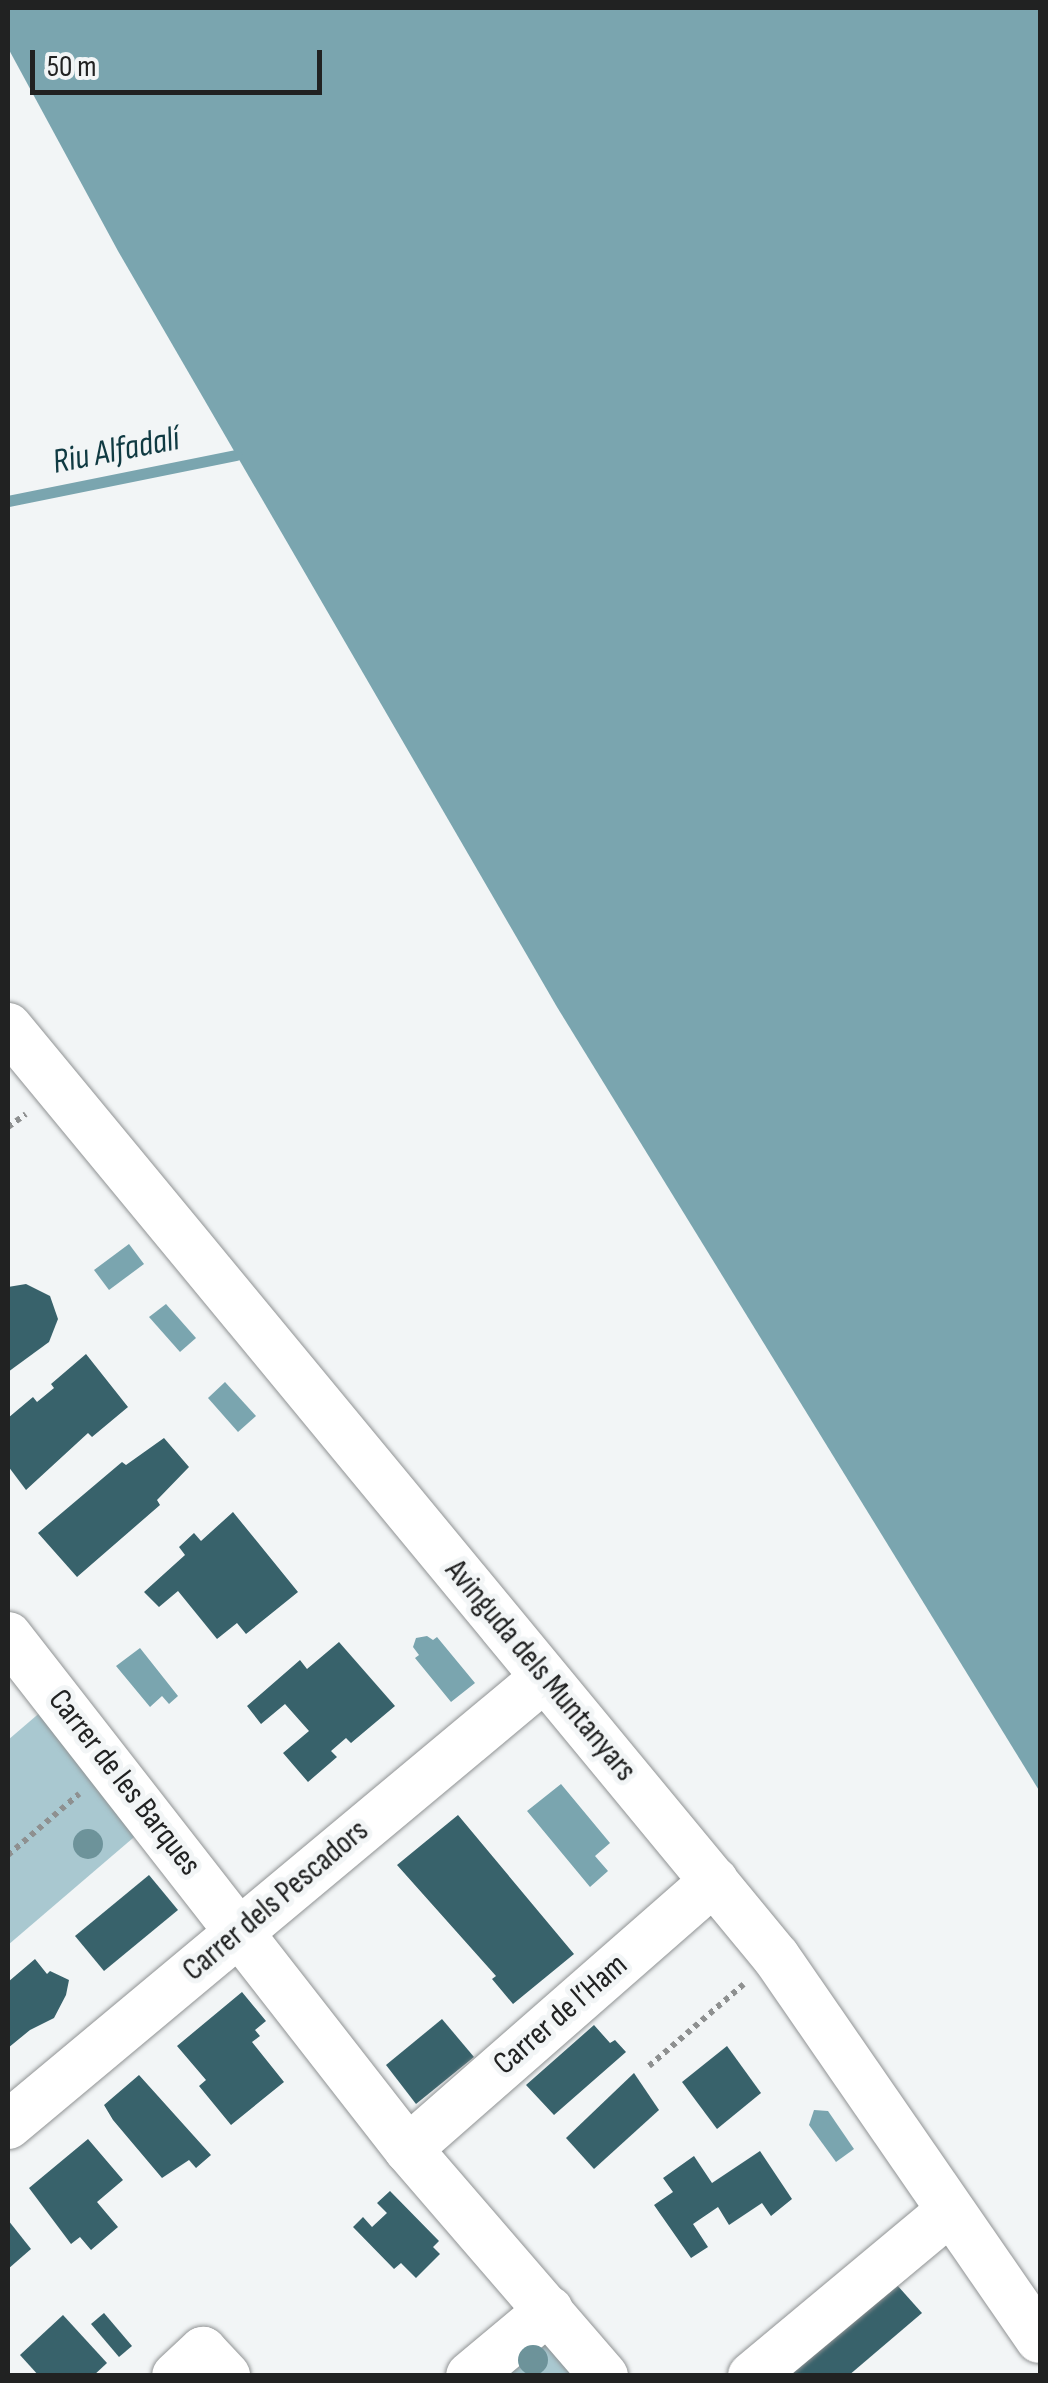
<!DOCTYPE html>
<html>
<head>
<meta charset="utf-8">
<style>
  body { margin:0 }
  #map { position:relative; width:1048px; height:2383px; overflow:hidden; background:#f2f5f6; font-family:"Sofia Sans Condensed",sans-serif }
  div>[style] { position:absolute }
  .green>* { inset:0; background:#a9c8d0 }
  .water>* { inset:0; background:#7aa5af }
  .stream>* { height:11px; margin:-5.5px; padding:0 5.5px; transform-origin:5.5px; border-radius:5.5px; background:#7aa5af }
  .building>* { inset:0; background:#38626b }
  .path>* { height:6px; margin-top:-3px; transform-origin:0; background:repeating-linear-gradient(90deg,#8e9090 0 5px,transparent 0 10px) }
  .roads { filter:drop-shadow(0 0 2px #909394) drop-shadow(0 0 2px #909394) }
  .minor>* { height:48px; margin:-24px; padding:0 24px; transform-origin:24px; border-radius:24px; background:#fff }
  .trees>* { width:30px; height:30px; margin:-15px; border-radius:50%; background:#6d939a }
  span { translate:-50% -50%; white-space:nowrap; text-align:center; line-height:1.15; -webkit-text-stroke:10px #f2f5f6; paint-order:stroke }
  .street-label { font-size:32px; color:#212222 }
  .water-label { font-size:35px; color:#103a42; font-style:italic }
  .frame { position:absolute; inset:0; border:10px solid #212222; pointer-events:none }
  .scale { position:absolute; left:30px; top:50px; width:292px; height:45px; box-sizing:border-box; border:5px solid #212222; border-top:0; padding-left:12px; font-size:30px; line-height:35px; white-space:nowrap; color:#212222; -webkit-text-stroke:8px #f2f5f6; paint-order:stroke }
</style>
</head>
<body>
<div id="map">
  <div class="green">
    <i style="clip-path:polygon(43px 1710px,140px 1832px,8px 1945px,8px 1740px)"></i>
    <i style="clip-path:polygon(543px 2341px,575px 2376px,498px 2376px)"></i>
  </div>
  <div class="water">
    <i style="clip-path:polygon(8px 8px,1040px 8px,1040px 1792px,557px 1007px,118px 251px,8px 48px)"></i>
    <i style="clip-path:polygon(129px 1244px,144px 1264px,109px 1290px,94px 1270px)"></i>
    <i style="clip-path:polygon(166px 1304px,196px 1338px,180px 1352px,149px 1317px)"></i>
    <i style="clip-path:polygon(225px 1382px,256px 1416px,238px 1432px,208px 1398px)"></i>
    <i style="clip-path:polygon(427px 1636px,433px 1640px,437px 1637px,475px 1683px,451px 1702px,415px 1658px,419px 1655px,413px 1647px,416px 1638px)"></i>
    <i style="clip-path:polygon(140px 1648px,178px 1696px,169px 1704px,162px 1696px,150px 1707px,116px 1666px)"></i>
    <i style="clip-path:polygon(561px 1784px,610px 1843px,595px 1856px,608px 1871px,590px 1887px,527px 1811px)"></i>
    <i style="clip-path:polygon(814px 2110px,828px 2111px,854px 2149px,836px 2162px,809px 2125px)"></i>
  </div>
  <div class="stream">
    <i style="left:8px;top:501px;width:233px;rotate:-11.4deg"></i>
  </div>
  <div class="building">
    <i style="clip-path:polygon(26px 1284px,50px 1296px,58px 1319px,49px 1342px,8px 1372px,8px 1287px)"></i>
    <i style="clip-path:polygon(86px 1354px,128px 1407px,92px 1437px,88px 1433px,26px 1490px,8px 1466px,8px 1418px,33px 1397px,37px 1402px,54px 1388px,51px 1384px)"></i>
    <i style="clip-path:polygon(164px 1438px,189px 1467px,157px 1500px,160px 1505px,77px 1577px,38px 1533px,122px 1462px,126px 1465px)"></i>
    <i style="clip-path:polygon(233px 1512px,298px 1592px,246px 1634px,237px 1623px,217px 1639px,178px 1591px,159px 1607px,144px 1592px,185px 1555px,179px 1547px,194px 1533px,201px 1541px)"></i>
    <i style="clip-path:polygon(339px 1642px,395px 1706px,351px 1743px,346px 1738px,331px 1751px,337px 1757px,308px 1782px,283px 1753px,309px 1731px,285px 1704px,261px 1724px,247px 1706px,300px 1660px,307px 1669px)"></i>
    <i style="clip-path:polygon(458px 1815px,574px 1954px,513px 2004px,492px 1979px,496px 1976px,397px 1865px)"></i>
    <i style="clip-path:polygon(149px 1875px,178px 1910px,104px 1971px,75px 1936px)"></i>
    <i style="clip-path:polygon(35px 1959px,47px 1974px,50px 1971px,69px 1980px,66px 1995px,54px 2018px,30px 2030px,8px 2048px,8px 1982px)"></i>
    <i style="clip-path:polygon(242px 1992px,266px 2021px,255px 2030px,260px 2036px,252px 2042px,284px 2082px,231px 2125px,199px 2086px,206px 2080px,177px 2046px)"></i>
    <i style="clip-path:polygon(442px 2019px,474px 2057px,416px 2104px,386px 2065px)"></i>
    <i style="clip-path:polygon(594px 2025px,610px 2043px,615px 2040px,626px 2052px,554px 2115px,526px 2085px)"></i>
    <i style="clip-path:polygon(727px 2046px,761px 2093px,717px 2129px,682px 2082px)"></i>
    <i style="clip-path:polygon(634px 2073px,659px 2110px,594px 2169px,566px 2138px)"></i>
    <i style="clip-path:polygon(139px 2075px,211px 2155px,196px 2168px,189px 2160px,162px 2178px,113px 2120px,104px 2105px)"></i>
    <i style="clip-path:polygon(88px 2139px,123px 2180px,97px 2202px,118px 2227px,91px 2250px,80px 2237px,71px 2244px,29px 2188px)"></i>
    <i style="clip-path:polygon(760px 2151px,792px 2199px,771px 2216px,762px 2203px,729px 2225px,718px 2207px,693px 2224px,708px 2247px,691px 2258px,654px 2205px,673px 2192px,663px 2178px,694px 2156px,712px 2183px)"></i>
    <i style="clip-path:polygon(390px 2191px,439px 2241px,433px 2247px,440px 2254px,416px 2278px,401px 2263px,394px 2269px,353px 2227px,363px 2217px,372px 2227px,387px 2213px,377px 2203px)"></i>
    <i style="clip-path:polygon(8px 2220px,31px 2249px,8px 2269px)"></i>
    <i style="clip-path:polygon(897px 2285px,922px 2313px,848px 2376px,789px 2376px)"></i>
    <i style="clip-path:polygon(104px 2313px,132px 2346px,119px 2357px,91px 2324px)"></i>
    <i style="clip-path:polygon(63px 2315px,107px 2363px,93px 2376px,39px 2376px,20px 2355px)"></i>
  </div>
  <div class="path">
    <i style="left:8px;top:1127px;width:22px;rotate:-36deg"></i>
    <i style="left:8px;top:1855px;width:94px;rotate:-40.7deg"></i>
    <i style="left:649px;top:2066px;width:125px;rotate:-40.8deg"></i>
  </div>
  <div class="roads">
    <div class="minor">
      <i style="left:8px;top:1027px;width:1206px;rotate:50.45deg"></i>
      <i style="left:776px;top:1957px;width:464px;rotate:55.4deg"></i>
      <i style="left:8px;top:1636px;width:651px;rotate:52.06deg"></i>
      <i style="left:408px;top:2149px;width:300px;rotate:49.2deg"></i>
      <i style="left:8px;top:2125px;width:698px;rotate:-39.83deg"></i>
      <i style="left:408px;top:2149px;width:407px;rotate:-41.2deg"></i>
      <i style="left:176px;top:2376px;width:37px;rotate:-43deg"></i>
      <i style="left:203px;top:2351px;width:34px;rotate:47deg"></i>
      <i style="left:470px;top:2376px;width:103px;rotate:-39.9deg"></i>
      <i style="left:752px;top:2376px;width:258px;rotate:-39.8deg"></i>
    </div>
  </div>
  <div class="trees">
    <i style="left:88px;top:1844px"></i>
    <i style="left:533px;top:2360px"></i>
  </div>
  <div class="street-label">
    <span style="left:540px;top:1671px;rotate:50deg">Avinguda dels Muntanyars</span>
    <span style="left:124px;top:1783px;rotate:52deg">Carrer de les Barques</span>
    <span style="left:276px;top:1901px;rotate:-40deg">Carrer dels Pescadors</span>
    <span style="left:561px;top:2015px;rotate:-41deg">Carrer de l’Ham</span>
  </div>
  <div class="water-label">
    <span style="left:116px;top:451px;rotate:-11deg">Riu Alfadalí</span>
  </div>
  <div class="frame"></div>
  <div class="scale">50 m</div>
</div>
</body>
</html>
